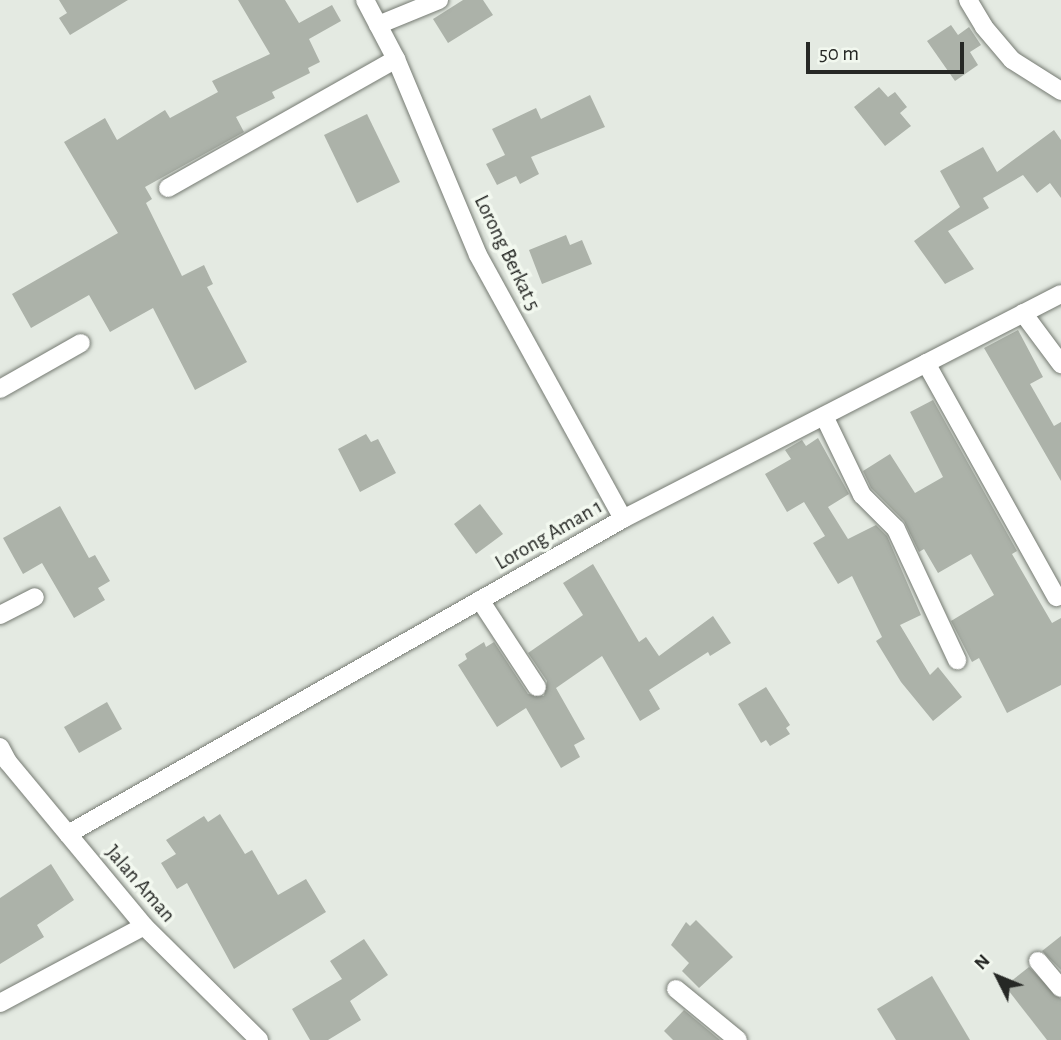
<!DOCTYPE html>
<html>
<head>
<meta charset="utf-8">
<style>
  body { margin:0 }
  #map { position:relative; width:1061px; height:1040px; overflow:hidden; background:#e4eae2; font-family:"Alegreya Sans",sans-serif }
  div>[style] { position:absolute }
  .building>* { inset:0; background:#acb2a9 }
  .roads { filter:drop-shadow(0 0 2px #757a72) drop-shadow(0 0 2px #757a72) }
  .street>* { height:18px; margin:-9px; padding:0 9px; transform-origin:9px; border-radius:9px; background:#fff }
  span { translate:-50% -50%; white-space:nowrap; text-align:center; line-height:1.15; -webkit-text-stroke:7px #f2f8ef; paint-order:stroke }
  .street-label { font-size:21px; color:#262825 }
  .north { position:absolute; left:963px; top:942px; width:70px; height:70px; -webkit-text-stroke:5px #f2f8ef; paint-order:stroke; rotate:313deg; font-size:19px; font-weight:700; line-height:28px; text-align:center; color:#262825 }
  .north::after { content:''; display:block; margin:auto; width:24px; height:32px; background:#262825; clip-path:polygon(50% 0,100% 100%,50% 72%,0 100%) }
  .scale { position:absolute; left:806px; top:42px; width:158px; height:32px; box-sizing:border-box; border:4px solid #262825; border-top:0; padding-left:9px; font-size:21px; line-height:24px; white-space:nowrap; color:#262825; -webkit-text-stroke:5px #f2f8ef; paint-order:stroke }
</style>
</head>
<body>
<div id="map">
  <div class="building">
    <i style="clip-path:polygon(59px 0,128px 0,70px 35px,59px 18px,67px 13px)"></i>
    <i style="clip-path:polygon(238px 0,285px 0,299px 23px,332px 5px,341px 21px,309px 39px,320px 62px,308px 68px,310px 73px,272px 92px,275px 98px,236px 117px,244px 132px,145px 187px,152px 199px,146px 203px,182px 276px,204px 265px,213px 284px,207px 287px,247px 362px,195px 390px,153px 308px,110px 332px,89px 295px,31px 328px,12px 294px,118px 233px,64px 142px,105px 118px,117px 140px,165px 110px,170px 118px,218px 92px,212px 81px,270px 54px)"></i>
    <i style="clip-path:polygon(463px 0,483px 0,493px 15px,448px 43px,433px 19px)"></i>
    <i style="clip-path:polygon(951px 25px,958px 35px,969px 27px,981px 45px,970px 52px,978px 65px,955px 81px,927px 41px)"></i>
    <i style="clip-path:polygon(879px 87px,888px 97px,895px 92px,907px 107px,900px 113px,911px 126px,885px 146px,854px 107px)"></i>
    <i style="clip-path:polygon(590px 95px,605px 127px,531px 157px,539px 174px,520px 184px,516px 176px,497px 185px,486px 164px,505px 155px,492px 129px,536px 108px,541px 119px)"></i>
    <i style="clip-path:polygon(367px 114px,400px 182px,357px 203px,324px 135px)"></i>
    <i style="clip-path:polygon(1054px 130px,1061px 140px,1061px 198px,1050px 183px,1037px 193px,1023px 175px,983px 198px,989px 208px,948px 231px,974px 269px,945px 284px,914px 241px,960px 207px,940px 171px,983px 147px,997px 172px)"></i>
    <i style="clip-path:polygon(566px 235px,570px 245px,582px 240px,592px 264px,542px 284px,529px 250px)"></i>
    <i style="clip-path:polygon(1018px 330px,1043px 377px,1030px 384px,1054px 426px,1061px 422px,1061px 481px,984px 348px)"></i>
    <i style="clip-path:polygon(933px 400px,1017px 551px,1012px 554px,1045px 611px,1052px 623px,1061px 618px,1061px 685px,1007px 713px,979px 658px,972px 662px,951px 621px,994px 595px,971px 554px,938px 573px,924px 549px,919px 552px,904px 521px,871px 488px,863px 471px,890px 454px,915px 493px,943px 477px,910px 412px)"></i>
    <i style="clip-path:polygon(366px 434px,371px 442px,378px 439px,396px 473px,360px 492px,338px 449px)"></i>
    <i style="clip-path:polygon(818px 438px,849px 494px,828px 507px,848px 539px,876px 525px,887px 536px,921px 615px,900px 625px,930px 675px,938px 667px,962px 697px,933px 721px,901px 682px,876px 641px,882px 637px,852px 576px,838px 584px,813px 543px,825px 536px,804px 502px,787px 512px,765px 474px,791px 459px,785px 450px,802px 440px,806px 446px)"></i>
    <i style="clip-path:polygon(480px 504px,503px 534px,476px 554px,454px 524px)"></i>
    <i style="clip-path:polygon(60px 506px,89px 558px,95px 555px,110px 581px,98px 588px,105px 600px,74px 618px,42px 563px,23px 574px,3px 538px)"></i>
    <i style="clip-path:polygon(593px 564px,639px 642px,646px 637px,659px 656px,713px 616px,731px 643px,710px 656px,708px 652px,649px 690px,660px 709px,640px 721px,602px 656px,556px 688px,585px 739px,574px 745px,580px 757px,561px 768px,526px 708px,497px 727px,458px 665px,467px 659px,465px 654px,484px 642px,486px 647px,494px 642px,528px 694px,544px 696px,547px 681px,528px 653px,583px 615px,563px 583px)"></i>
    <i style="clip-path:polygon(766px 687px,790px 725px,786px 728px,790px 734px,770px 746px,766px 740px,761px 743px,738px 704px)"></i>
    <i style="clip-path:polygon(107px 702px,122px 729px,79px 753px,64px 727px)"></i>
    <i style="clip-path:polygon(220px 814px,245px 854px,252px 850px,278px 895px,306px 879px,326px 912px,234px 969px,187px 883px,177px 889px,161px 863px,176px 854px,166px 840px,204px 816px,208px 822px)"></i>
    <i style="clip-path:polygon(51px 864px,74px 900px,37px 925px,44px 937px,0 964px,0 898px)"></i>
    <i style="clip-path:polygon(696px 920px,733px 957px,699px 988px,682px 971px,689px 963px,671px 945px,686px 922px,690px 926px)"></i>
    <i style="clip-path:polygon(1061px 936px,1061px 970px,1042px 951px)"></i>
    <i style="clip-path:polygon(364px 939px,388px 975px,350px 1001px,361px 1020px,328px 1040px,310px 1040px,292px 1009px,342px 979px,330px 961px)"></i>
    <i style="clip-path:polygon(1029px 967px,1061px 999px,1061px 1040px,1047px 1040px,1005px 986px)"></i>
    <i style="clip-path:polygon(932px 976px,970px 1040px,896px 1040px,877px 1009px)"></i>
    <i style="clip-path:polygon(684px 1010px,720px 1040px,673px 1040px,664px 1031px)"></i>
  </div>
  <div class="roads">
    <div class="street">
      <i style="left:365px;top:0;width:67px;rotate:62.3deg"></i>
      <i style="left:396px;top:59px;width:212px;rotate:67.3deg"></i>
      <i style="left:478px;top:255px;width:301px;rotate:61.2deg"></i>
      <i style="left:968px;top:0;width:31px;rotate:59deg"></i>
      <i style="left:984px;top:27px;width:43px;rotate:49.7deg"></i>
      <i style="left:1012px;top:60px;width:58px;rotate:32.3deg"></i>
      <i style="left:378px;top:25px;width:66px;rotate:-22.3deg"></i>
      <i style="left:168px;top:188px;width:262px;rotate:-29.5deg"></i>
      <i style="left:1023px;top:313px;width:64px;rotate:53.3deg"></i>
      <i style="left:926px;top:363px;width:268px;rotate:60.9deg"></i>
      <i style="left:0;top:389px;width:93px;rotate:-29.6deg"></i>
      <i style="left:824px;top:416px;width:88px;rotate:64.3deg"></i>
      <i style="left:862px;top:495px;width:48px;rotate:45deg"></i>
      <i style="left:896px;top:529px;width:145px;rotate:65deg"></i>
      <i style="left:480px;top:600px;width:104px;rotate:56.8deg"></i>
      <i style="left:0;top:615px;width:39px;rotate:-27deg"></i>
      <i style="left:0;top:747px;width:17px;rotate:62deg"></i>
      <i style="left:8px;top:762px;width:213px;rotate:50.3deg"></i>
      <i style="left:144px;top:926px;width:162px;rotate:44.7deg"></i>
      <i style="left:68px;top:834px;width:638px;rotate:-29.58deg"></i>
      <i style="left:623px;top:519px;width:492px;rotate:-27.2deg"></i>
      <i style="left:1038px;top:961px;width:35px;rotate:50deg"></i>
      <i style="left:676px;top:989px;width:80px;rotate:39.4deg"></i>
      <i style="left:0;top:1003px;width:163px;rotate:-28.1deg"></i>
    </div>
  </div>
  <div class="street-label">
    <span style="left:507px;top:253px;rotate:64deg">Lorong Berkat 5</span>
    <span style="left:549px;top:535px;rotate:-30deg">Lorong Aman 1</span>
    <span style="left:140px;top:884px;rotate:49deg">Jalan Aman</span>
  </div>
  <div class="north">N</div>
  <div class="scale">50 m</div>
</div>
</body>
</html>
